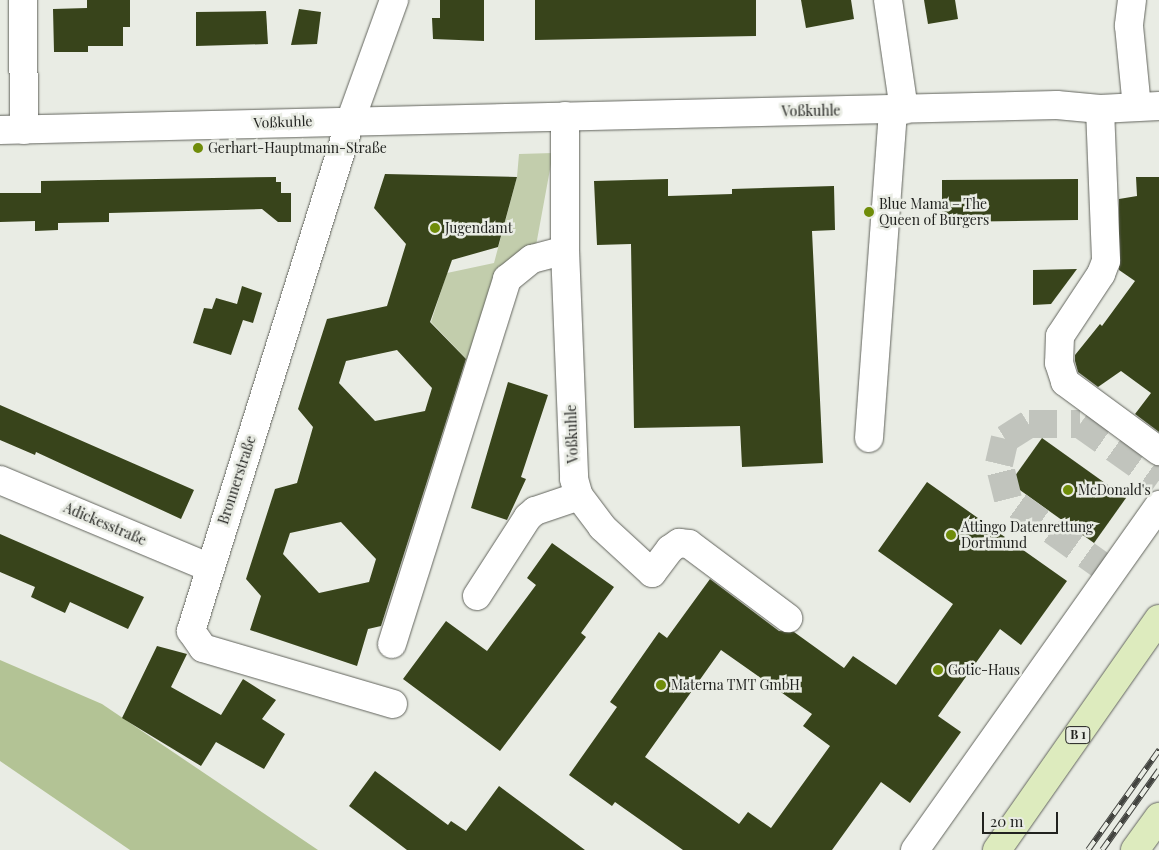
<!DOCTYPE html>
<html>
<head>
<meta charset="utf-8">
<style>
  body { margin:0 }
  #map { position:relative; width:1159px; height:850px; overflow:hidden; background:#e9ece4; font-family:"Playfair Display",serif }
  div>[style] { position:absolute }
  .green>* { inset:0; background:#c2cdac }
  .forest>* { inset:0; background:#b3c395 }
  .building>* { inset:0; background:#38441b }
  .minor-tunnel>* { height:28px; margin-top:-14px; transform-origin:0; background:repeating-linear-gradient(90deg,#c1c4bd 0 28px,transparent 0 42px) }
  .roads { filter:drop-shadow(0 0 1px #62645d) drop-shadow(0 0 1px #62645d) }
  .minor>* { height:28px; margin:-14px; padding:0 14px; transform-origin:14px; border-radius:14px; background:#fff }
  .major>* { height:28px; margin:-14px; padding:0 14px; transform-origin:14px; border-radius:14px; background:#ddebbe }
  .rail>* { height:5.5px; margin-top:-2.75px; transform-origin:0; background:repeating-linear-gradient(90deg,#e9ece4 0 11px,#42433f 0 22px); box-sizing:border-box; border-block:1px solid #42433f }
  .dots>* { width:14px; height:14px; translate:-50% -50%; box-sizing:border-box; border:2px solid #e9ece4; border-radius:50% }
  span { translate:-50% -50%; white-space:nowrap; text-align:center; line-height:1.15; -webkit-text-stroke:5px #e9ece4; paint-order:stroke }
  .shield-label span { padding:1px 4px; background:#e9ece4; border:1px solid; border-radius:4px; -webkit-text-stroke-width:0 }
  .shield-label { font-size:12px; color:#21221f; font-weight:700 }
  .street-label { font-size:14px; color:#21221f }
  .poi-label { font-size:14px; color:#21221f }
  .left { translate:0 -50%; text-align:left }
  .scale { position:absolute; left:982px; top:812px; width:76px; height:22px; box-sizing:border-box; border:2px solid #21221f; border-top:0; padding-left:6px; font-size:15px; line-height:18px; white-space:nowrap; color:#21221f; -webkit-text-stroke:4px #e9ece4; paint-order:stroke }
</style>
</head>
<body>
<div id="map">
  <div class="green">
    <i style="clip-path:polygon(553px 153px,535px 251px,472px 365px,431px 322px,447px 273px,494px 263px,517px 177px,519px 154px)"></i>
  </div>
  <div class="forest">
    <i style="clip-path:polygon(0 660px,102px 704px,318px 850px,130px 850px,0 761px)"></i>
  </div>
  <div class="building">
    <i style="clip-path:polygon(87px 0,130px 0,130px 27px,123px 27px,123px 46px,88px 46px,88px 52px,54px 52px,53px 9px,87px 8px)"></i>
    <i style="clip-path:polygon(440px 0,484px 0,484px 41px,433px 39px,432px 18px,440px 18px)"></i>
    <i style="clip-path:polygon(535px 0,756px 0,756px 36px,535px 40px)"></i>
    <i style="clip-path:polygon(801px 0,851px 0,854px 19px,806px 28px)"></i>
    <i style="clip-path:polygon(924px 0,955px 0,958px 19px,928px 24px)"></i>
    <i style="clip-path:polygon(299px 9px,321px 12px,317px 44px,291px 45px)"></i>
    <i style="clip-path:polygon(266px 11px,268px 44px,196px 46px,196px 12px)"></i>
    <i style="clip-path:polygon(evenodd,385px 174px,517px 177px,498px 247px,452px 260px,430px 322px,466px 359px,381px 626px,368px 629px,357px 666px,250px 630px,261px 596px,246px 579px,275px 489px,297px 483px,313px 427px,298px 409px,327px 319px,387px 306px,406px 244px,374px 208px,385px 174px,397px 350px,432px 388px,425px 411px,375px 421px,339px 383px,346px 361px,397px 350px,385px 174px,341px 522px,376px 559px,369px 582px,319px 593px,283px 554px,290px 533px,341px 522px)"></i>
    <i style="clip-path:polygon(276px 177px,276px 182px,281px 182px,281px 193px,291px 193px,291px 222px,278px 222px,262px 209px,109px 213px,109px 222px,58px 223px,58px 230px,35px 231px,35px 221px,0 222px,0 193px,41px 193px,41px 181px)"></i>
    <i style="clip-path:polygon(1136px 177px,1159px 177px,1159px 432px,1135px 414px,1151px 393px,1121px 371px,1098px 387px,1078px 372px,1075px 361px,1075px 355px,1100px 324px,1102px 326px,1135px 281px,1119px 270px,1119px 199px,1137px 196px)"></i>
    <i style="clip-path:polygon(668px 179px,668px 196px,732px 194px,732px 189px,834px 186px,835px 230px,812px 231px,823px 463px,742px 467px,740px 426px,634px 428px,631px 244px,597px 245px,594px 181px)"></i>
    <i style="clip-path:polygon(1078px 179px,1078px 220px,942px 222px,942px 180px)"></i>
    <i style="clip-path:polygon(1077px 269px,1051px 304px,1033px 305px,1033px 270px)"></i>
    <i style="clip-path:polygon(242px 286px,262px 293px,253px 323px,243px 320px,231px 355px,193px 343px,204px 308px,212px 309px,216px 298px,237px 304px)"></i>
    <i style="clip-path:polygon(508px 382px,548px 395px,521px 477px,526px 479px,507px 520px,471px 508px)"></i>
    <i style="clip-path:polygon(0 405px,194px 490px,181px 519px,36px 452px,35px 455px,0 440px)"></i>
    <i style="clip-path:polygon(1042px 438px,1126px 498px,1094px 543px,1010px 483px)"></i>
    <i style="clip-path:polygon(evenodd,927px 482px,1067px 581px,1021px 645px,1000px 629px,938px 716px,961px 732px,910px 803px,881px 782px,832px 850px,683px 850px,615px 802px,612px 806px,569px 775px,617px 707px,610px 702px,659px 632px,667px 638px,710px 579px,779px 631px,794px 632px,844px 668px,853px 656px,896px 685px,953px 604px,878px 551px,927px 482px,721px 650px,812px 714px,803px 726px,830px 746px,771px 828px,748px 812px,739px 824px,645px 757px,721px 650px)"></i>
    <i style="clip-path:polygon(0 534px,144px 597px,128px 629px,70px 602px,65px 613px,31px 597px,35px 587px,0 572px)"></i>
    <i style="clip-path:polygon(552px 543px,614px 587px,581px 633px,586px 637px,500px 751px,403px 679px,446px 621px,487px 651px,536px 585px,527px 578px)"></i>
    <i style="clip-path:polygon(157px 646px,187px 654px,171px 687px,221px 715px,243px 679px,276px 700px,262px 719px,285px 734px,264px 769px,216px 742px,201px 766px,122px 718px)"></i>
    <i style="clip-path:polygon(375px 771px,448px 825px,451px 821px,466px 831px,499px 786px,585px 850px,407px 850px,349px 806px)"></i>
  </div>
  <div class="minor-tunnel">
    <i style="left:1109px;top:571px;width:124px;rotate:-144.5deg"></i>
    <i style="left:1008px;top:499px;width:36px;rotate:-104deg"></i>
    <i style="left:999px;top:464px;width:26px;rotate:-77deg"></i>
    <i style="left:1005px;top:439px;width:28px;rotate:-32deg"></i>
    <i style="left:1029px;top:424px;width:51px"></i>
    <i style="left:1080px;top:424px;width:97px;rotate:35.3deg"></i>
  </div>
  <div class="roads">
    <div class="minor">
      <i style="left:23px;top:0;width:130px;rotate:89.6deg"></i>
      <i style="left:888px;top:0;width:111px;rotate:81.7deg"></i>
      <i style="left:1132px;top:0;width:26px;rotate:97deg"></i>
      <i style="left:1129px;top:26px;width:81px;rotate:84.4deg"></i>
      <i style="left:1100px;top:109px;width:152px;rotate:87.7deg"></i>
      <i style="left:1106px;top:261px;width:14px;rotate:111deg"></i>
      <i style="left:1101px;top:274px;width:74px;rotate:123.5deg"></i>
      <i style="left:1060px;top:336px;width:27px;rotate:92deg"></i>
      <i style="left:1059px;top:363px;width:20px;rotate:72deg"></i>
      <i style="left:1065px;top:382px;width:117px;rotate:36.3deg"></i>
      <i style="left:565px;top:116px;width:134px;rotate:90deg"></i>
      <i style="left:565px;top:250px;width:229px;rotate:87.7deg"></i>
      <i style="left:574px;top:479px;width:18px;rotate:74deg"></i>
      <i style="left:579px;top:496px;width:39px;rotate:53deg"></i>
      <i style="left:602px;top:527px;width:68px;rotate:42.6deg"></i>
      <i style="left:652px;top:573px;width:30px;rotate:-53deg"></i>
      <i style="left:670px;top:549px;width:11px;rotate:-34deg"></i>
      <i style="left:679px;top:543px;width:10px;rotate:6deg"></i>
      <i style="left:689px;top:544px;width:124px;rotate:36.8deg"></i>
      <i style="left:0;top:130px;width:1057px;rotate:-1.35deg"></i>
      <i style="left:1057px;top:105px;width:43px;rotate:5.3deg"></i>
      <i style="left:1100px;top:109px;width:59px;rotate:-2.9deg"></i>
      <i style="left:869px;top:438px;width:329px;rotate:-85.8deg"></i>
      <i style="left:0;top:480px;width:228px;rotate:22.7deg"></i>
      <i style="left:477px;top:596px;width:94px;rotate:-57.2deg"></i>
      <i style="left:528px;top:517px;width:9px;rotate:-41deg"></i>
      <i style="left:535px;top:511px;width:46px;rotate:-18.8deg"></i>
      <i style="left:392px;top:644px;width:383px;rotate:-72.5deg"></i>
      <i style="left:507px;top:279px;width:32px;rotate:-39deg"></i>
      <i style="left:532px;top:259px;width:34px;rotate:-15deg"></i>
      <i style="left:393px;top:704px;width:198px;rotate:-163.6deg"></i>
      <i style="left:203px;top:648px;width:21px;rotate:-125deg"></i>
      <i style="left:191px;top:631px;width:536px;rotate:-72.65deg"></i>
      <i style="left:351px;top:119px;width:127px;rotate:-70.1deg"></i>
      <i style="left:915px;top:850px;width:423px;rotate:-54.7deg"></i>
    </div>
    <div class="major">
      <i style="left:997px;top:850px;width:282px;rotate:-55deg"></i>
      <i style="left:1135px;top:850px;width:41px;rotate:-54deg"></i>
    </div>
  </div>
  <div class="rail">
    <i style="left:1088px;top:850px;width:123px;rotate:-54.6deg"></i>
    <i style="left:1102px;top:850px;width:98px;rotate:-54.5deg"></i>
  </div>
  <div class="dots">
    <i style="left:198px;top:148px;background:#6f8c09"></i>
    <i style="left:869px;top:212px;background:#6f8c09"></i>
    <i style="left:435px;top:228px;background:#6f8c09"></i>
    <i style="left:1068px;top:490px;background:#6f8c09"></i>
    <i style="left:951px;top:535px;background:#6f8c09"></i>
    <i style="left:938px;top:670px;background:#6f8c09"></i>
    <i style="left:661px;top:685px;background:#6f8c09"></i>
  </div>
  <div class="shield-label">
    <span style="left:1078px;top:735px">B 1</span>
  </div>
  <div class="street-label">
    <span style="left:811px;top:111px;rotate:-1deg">Voßkuhle</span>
    <span style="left:283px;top:122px;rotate:-2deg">Voßkuhle</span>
    <span style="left:572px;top:434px;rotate:-92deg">Voßkuhle</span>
    <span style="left:237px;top:480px;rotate:-72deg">Bronnerstraße</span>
    <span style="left:105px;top:524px;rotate:23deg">Adickesstraße</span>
  </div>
  <div class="poi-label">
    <span class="left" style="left:208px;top:148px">Gerhart-Hauptmann-Straße</span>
    <span class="left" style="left:879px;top:212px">Blue Mama – The<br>Queen of Burgers</span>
    <span class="left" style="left:445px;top:228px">Jugendamt</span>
    <span class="left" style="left:1078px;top:490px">McDonald's</span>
    <span class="left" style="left:961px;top:535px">Attingo Datenrettung<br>Dortmund</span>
    <span class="left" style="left:948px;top:670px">Gotic-Haus</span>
    <span class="left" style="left:671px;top:685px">Materna TMT GmbH</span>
  </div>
  <div class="scale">20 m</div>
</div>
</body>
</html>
